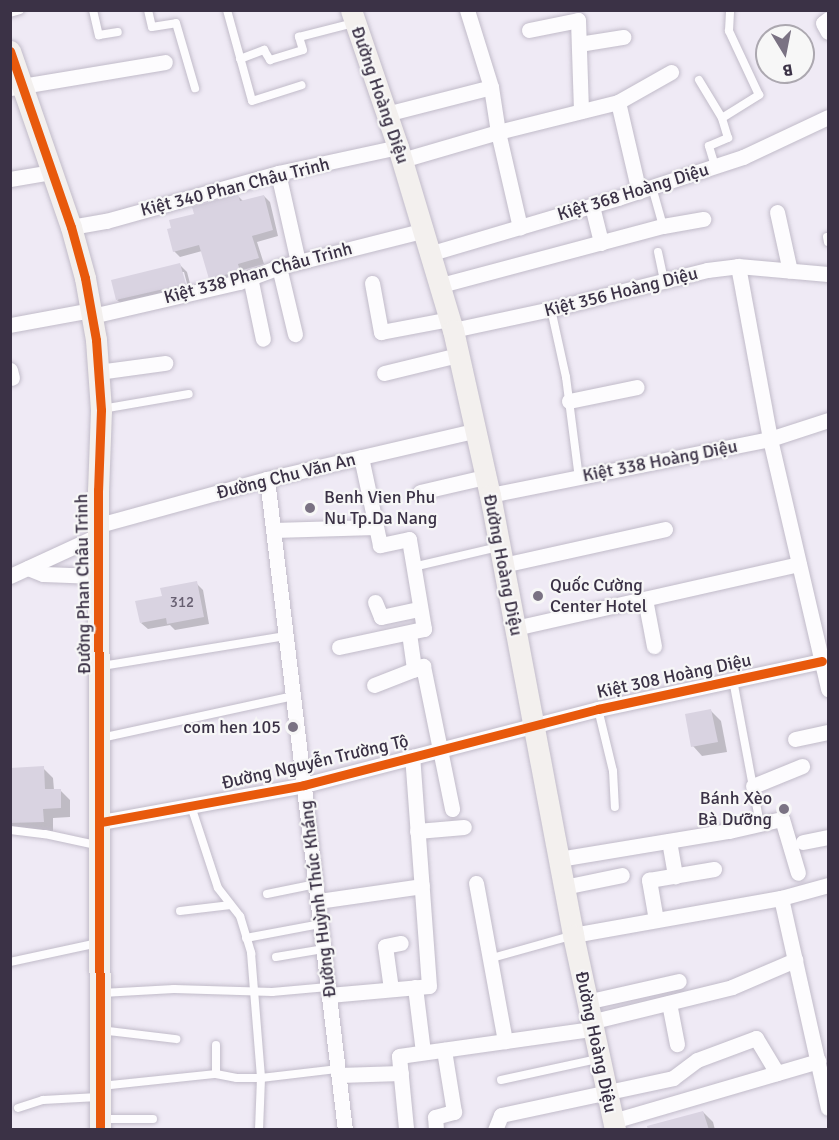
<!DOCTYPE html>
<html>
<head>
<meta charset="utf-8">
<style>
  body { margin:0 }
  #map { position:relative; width:839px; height:1140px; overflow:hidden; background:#efeaf5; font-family:Signika,sans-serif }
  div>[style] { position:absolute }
  .shadow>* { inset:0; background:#0003 }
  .building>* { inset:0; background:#d9d3e1 }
  .roads { filter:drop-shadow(0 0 2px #c1bbc9) drop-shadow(0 0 2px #c1bbc9) }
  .lane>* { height:8px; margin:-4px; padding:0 4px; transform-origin:4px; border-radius:4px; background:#fdfcfe }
  .street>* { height:15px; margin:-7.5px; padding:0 7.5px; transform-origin:7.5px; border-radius:7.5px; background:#fdfcfe }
  .secondary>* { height:21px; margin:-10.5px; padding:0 10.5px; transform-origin:10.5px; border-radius:10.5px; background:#f3f0ee }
  .cycleway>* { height:9px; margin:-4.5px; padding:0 4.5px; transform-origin:4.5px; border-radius:4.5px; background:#e8590c }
  .dots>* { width:16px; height:16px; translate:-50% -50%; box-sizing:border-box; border:3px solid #f7f7f7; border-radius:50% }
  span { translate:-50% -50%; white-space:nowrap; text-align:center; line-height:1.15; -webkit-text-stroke:4.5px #f7f7f7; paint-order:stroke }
  .number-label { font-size:15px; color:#665e70 }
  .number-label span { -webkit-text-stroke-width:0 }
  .street-label { font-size:18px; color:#3b3246 }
  .poi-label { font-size:18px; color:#3b3246 }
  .left { translate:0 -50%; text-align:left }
  .right { translate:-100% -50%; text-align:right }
  .frame { position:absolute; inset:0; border:12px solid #3b3246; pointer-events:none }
  .north { position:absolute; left:755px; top:24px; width:60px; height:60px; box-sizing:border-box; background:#f7f7f7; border:2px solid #aca8b0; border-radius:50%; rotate:170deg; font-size:16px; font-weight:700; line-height:24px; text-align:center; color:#3b3246 }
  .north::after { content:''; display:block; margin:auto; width:21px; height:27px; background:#7a7283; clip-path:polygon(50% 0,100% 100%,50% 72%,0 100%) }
</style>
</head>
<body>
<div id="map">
  <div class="shadow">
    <i style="clip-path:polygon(238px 196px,244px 202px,264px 196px,270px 202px,278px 236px,257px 242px,264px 264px,243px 270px,245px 277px,217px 284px,211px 278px,202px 251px,180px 257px,174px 251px,196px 215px)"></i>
    <i style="clip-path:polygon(evenodd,180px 265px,187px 272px,192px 291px,125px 307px,117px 300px,180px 265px,181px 272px,184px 272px,189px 291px,186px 292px,181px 272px)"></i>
    <i style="clip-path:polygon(196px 583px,203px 590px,209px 624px,175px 630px,170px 625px,148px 629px,141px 623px)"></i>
    <i style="clip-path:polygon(711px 711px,721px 721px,727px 752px,702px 756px,693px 746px)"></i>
    <i style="clip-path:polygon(43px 768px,53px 778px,54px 790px,60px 790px,70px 800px,70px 817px,53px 818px,53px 831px,14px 833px,10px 829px,10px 769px)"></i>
    <i style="clip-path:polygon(703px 1112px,713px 1122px,715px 1130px,665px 1130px)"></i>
  </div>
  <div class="building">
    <i style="clip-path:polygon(238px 194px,240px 201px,264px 195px,273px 230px,252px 236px,259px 258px,238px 264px,240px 271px,209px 279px,199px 245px,173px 252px,167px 229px,171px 228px,169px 220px,194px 214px,192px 207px)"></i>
    <i style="clip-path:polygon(180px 263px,186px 284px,116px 300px,111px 280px)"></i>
    <i style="clip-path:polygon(197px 581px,204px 617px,167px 624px,166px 618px,140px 623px,135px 601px,162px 596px,160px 588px)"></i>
    <i style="clip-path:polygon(711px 709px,718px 742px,691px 747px,685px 714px)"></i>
    <i style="clip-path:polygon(44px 766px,45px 789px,61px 789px,61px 808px,43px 809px,44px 822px,10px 823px,10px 768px)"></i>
    <i style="clip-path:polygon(703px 1111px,709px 1130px,648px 1130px,647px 1126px)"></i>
  </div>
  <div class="roads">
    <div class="lane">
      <i style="left:93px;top:10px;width:26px;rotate:77deg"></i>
      <i style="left:99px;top:35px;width:19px;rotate:-9deg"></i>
      <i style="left:148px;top:10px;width:17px;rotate:77deg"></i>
      <i style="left:152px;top:27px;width:24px;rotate:-9deg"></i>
      <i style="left:176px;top:23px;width:68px;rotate:73.7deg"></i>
      <i style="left:227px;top:10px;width:94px;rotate:74.6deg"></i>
      <i style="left:252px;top:101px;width:52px;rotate:-17.7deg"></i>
      <i style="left:10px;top:13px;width:10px;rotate:-17deg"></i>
      <i style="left:240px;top:59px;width:26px;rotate:-21deg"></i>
      <i style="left:264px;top:50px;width:12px;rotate:59deg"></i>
      <i style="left:270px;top:60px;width:34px;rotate:-17deg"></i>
      <i style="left:303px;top:50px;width:14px;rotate:-107deg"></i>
      <i style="left:299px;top:37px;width:57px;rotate:-14.3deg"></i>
      <i style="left:699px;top:80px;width:44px;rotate:58.8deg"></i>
      <i style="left:722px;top:118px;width:44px;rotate:-31.9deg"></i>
      <i style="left:759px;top:95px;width:71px;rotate:-115.1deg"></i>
      <i style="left:729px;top:31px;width:21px;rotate:-87deg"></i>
      <i style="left:715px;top:166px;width:21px;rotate:-107deg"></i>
      <i style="left:709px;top:146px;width:21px;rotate:-23deg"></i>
      <i style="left:728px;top:138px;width:21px;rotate:-107deg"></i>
      <i style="left:652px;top:187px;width:41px;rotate:74.2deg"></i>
      <i style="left:827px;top:237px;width:5px;rotate:79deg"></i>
      <i style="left:658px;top:252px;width:30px;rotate:78deg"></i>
      <i style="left:551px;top:309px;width:70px;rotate:77.6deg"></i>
      <i style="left:566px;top:377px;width:102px;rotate:82.7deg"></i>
      <i style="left:102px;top:409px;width:88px;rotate:-9.8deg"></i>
      <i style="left:413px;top:567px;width:87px;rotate:-13.2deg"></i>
      <i style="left:102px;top:666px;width:186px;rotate:-9.3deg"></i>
      <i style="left:733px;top:680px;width:147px;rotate:79.4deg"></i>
      <i style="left:598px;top:709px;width:64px;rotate:76.4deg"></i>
      <i style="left:613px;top:771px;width:36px;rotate:87deg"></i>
      <i style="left:101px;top:738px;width:197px;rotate:-12.3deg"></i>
      <i style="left:191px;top:806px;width:86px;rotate:71.8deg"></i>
      <i style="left:218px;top:888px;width:36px;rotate:52deg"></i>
      <i style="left:240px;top:916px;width:39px;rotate:73deg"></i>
      <i style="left:251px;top:953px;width:125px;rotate:85.4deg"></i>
      <i style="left:261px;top:1078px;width:52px;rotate:92.2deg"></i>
      <i style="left:10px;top:830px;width:35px;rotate:7deg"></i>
      <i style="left:45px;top:834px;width:52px;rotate:12.2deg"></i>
      <i style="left:267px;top:894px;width:50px;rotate:-11.5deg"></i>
      <i style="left:180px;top:911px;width:51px;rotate:-6.7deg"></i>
      <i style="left:246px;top:938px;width:75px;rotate:-10.7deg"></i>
      <i style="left:276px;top:957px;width:49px;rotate:-9.5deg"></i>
      <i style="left:492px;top:958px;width:82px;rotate:-15.6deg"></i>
      <i style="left:10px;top:962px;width:90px;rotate:-12.2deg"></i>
      <i style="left:102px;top:993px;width:72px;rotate:-3.2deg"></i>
      <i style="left:174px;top:989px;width:98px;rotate:1.8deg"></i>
      <i style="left:272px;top:992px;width:56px;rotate:-5.1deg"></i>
      <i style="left:100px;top:1030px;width:77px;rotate:6.8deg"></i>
      <i style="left:216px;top:1045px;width:29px;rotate:90deg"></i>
      <i style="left:501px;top:1080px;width:98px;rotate:-12.3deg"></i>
      <i style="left:101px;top:1086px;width:116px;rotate:-6deg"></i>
      <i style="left:216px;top:1074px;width:21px;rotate:11deg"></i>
      <i style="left:237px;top:1078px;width:24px"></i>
      <i style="left:261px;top:1078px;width:78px;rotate:-6.7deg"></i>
      <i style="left:18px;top:1108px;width:26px;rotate:-18deg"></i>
      <i style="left:43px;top:1100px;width:55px;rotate:-3.1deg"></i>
      <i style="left:102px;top:1119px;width:51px"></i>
    </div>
    <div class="street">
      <i style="left:467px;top:10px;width:81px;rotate:72.7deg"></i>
      <i style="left:491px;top:87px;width:46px;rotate:81.2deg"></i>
      <i style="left:498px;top:132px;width:98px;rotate:77deg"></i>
      <i style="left:828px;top:19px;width:6px;rotate:141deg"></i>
      <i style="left:823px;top:23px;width:10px;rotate:61deg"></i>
      <i style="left:529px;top:30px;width:50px;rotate:-11.5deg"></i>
      <i style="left:578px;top:20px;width:91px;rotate:88.1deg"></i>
      <i style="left:579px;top:44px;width:45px;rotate:-9deg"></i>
      <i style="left:10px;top:88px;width:157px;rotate:-9.5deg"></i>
      <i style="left:618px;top:102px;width:92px;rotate:76.9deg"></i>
      <i style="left:386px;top:114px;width:108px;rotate:-14.4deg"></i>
      <i style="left:402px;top:160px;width:100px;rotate:-16.3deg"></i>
      <i style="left:498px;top:132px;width:124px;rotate:-14deg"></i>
      <i style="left:618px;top:102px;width:61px;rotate:-29.5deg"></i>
      <i style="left:278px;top:173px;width:91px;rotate:77.3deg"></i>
      <i style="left:10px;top:179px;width:43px;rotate:-9.5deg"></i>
      <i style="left:592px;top:206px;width:38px;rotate:76deg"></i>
      <i style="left:777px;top:212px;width:60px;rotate:77.6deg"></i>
      <i style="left:71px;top:227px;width:36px;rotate:-10deg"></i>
      <i style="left:106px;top:221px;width:179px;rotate:-15.6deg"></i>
      <i style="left:278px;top:173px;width:123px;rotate:-12.2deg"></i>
      <i style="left:432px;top:253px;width:194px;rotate:-16.5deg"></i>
      <i style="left:618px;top:198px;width:132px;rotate:-18.2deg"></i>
      <i style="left:743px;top:157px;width:94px;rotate:-25.2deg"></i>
      <i style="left:738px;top:266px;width:176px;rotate:79.5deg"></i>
      <i style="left:770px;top:439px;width:257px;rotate:76.9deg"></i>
      <i style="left:279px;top:267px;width:69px;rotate:76.6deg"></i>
      <i style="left:250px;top:277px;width:63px;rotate:78.2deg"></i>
      <i style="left:372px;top:283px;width:50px;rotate:79.6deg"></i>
      <i style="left:381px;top:332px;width:70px;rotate:-10.7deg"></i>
      <i style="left:441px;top:285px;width:230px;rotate:-14.9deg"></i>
      <i style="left:663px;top:226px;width:41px;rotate:-9.9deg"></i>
      <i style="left:92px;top:316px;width:151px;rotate:-13deg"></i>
      <i style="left:239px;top:282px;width:43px;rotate:-20.6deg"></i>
      <i style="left:279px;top:267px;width:151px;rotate:-14.2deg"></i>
      <i style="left:10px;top:325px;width:82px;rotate:-10.5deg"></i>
      <i style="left:453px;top:330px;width:100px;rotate:-12.1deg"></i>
      <i style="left:551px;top:309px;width:161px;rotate:-14deg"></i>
      <i style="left:707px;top:270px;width:31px;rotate:-7deg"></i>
      <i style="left:738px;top:266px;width:90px;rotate:5.1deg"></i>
      <i style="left:10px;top:370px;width:8px;rotate:76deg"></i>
      <i style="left:98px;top:372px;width:68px;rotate:-7.7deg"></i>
      <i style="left:384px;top:373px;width:76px;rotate:-13.7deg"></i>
      <i style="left:569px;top:401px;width:69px;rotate:-11.6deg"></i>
      <i style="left:267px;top:479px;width:656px;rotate:83.17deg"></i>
      <i style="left:420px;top:492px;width:67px;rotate:-13deg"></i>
      <i style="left:490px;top:495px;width:286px;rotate:-11.3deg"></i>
      <i style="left:770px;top:439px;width:61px;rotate:-18.1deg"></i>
      <i style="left:99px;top:525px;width:174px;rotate:-15.3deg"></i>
      <i style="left:267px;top:479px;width:212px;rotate:-13.1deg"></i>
      <i style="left:273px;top:530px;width:103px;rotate:-1.7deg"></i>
      <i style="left:503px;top:565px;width:166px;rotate:-12.5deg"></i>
      <i style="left:28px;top:568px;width:16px;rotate:22deg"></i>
      <i style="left:43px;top:574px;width:33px;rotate:2deg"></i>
      <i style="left:76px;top:575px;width:24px;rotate:12deg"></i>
      <i style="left:10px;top:576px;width:98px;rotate:-24.7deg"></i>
      <i style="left:645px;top:599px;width:48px;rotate:79.2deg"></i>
      <i style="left:375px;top:602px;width:16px;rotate:68deg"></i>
      <i style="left:381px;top:617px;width:40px;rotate:-12deg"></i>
      <i style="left:515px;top:628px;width:291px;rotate:-12.7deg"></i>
      <i style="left:409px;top:633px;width:37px;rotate:82deg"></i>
      <i style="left:339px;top:647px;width:87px;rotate:-12deg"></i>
      <i style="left:424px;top:629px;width:91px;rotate:-99.5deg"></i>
      <i style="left:409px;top:539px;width:30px;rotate:168deg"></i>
      <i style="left:380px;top:545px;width:90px;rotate:-102.2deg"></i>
      <i style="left:374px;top:685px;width:53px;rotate:-21.2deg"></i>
      <i style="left:423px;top:666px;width:146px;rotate:78.5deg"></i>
      <i style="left:795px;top:739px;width:34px;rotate:-12deg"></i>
      <i style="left:753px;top:786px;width:53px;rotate:-22.2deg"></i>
      <i style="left:101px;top:822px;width:206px;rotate:-10.3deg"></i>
      <i style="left:304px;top:785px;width:304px;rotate:-14.5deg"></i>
      <i style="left:598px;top:709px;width:229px;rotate:-12.1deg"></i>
      <i style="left:417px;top:831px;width:47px;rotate:-4.9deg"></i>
      <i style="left:669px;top:841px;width:36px;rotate:80deg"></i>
      <i style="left:803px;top:842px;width:25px;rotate:-11deg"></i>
      <i style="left:559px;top:859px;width:172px;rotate:-9.4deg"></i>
      <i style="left:729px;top:831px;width:54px;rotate:-12.8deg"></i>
      <i style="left:782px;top:819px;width:56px;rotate:73.5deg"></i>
      <i style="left:476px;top:883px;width:161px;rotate:79.6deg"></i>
      <i style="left:564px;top:887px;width:59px;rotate:-11.7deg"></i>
      <i style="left:781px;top:898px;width:215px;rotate:77.4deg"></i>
      <i style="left:318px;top:901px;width:105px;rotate:-8.2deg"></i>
      <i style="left:656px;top:920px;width:41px;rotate:-99.9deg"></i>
      <i style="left:649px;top:880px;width:66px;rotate:-9.6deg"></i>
      <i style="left:573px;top:935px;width:211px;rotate:-10.1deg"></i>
      <i style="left:781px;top:898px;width:49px;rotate:-15.5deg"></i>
      <i style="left:415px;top:987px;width:65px;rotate:83deg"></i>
      <i style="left:391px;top:989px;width:43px;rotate:-97.9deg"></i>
      <i style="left:385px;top:946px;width:16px;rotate:-11deg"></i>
      <i style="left:329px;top:995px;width:100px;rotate:-5.1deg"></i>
      <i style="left:429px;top:986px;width:230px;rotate:-94.2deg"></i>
      <i style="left:586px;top:1002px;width:95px;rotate:-12.7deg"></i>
      <i style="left:669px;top:1003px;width:42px;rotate:79deg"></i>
      <i style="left:590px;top:1022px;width:146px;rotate:-13.8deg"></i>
      <i style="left:732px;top:987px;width:69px;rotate:-23.2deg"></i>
      <i style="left:339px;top:1075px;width:62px;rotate:-1.8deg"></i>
      <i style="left:613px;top:1121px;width:214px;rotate:-16.3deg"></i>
      <i style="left:406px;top:1128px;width:72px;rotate:-95.6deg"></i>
      <i style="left:399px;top:1056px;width:195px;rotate:-8deg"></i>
      <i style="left:436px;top:1130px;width:13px;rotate:-94deg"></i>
      <i style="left:435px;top:1117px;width:20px;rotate:-15deg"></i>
      <i style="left:454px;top:1112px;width:63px;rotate:-99.2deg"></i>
      <i style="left:495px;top:1130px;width:16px;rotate:-68deg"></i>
      <i style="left:501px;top:1115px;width:176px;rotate:-12.1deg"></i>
      <i style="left:673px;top:1078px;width:30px;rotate:-37deg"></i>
      <i style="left:697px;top:1060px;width:63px;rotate:-20.4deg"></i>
      <i style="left:756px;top:1038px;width:41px;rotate:59deg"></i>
    </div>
    <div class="secondary">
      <i style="left:351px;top:10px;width:145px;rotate:71.1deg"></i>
      <i style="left:398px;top:147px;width:191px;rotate:73.3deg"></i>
      <i style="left:453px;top:330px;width:169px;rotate:77.4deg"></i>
      <i style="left:490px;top:495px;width:448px;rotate:79.3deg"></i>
      <i style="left:573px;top:935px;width:199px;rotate:77.8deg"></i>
      <i style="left:10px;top:51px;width:186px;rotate:70.9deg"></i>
      <i style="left:71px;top:227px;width:53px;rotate:74.6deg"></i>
      <i style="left:85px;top:278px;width:63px;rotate:79.9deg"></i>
      <i style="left:96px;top:340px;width:70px;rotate:85.9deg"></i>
      <i style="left:101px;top:410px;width:80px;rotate:92.1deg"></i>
      <i style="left:98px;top:490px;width:640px;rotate:89.82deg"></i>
    </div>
  </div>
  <div class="cycleway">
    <i style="left:10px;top:51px;width:186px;rotate:70.9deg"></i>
    <i style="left:71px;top:227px;width:53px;rotate:74.6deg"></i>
    <i style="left:85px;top:278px;width:63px;rotate:79.9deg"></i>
    <i style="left:96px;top:340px;width:70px;rotate:85.9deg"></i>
    <i style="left:101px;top:410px;width:80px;rotate:92.1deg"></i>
    <i style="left:98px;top:490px;width:640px;rotate:89.82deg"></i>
    <i style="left:101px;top:822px;width:206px;rotate:-10.3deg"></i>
    <i style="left:304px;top:785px;width:304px;rotate:-14.5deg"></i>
    <i style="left:598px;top:709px;width:229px;rotate:-12.1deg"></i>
  </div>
  <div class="dots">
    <i style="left:310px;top:508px;background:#7a7283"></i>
    <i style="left:538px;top:596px;background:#7a7283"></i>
    <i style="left:293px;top:727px;background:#7a7283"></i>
    <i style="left:784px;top:809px;background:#7a7283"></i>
  </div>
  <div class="number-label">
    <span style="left:182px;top:603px">312</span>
  </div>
  <div class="street-label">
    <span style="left:380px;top:95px;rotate:71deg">Đường Hoàng Diệu</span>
    <span style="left:235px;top:187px;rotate:-14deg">Kiệt 340 Phan Châu Trinh</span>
    <span style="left:633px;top:192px;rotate:-17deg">Kiệt 368 Hoàng Diệu</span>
    <span style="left:258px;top:273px;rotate:-15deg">Kiệt 338 Phan Châu Trinh</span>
    <span style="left:621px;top:292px;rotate:-14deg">Kiệt 356 Hoàng Diệu</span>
    <span style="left:660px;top:461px;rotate:-11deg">Kiệt 338 Hoàng Diệu</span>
    <span style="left:286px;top:476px;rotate:-14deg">Đường Chu Văn An</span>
    <span style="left:503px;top:565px;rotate:79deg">Đường Hoàng Diệu</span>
    <span style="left:83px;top:584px;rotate:-91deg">Đường Phan Châu Trinh</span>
    <span style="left:674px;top:676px;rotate:-12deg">Kiệt 308 Hoàng Diệu</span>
    <span style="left:315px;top:762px;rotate:-13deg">Đường Nguyễn Trường Tộ</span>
    <span style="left:318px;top:899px;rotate:-97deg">Đường Huỳnh Thúc Kháng</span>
    <span style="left:596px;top:1042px;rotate:78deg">Đường Hoàng Diệu</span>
  </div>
  <div class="poi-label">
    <span class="left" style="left:324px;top:508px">Benh Vien Phu<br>Nu Tp.Da Nang</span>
    <span class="left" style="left:550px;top:596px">Quốc Cường<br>Center Hotel</span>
    <span class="right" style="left:281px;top:727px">com hen 105</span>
    <span class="right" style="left:772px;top:809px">Bánh Xèo<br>Bà Dưỡng</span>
  </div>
  <div class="frame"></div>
  <div class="north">B</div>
</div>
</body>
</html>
